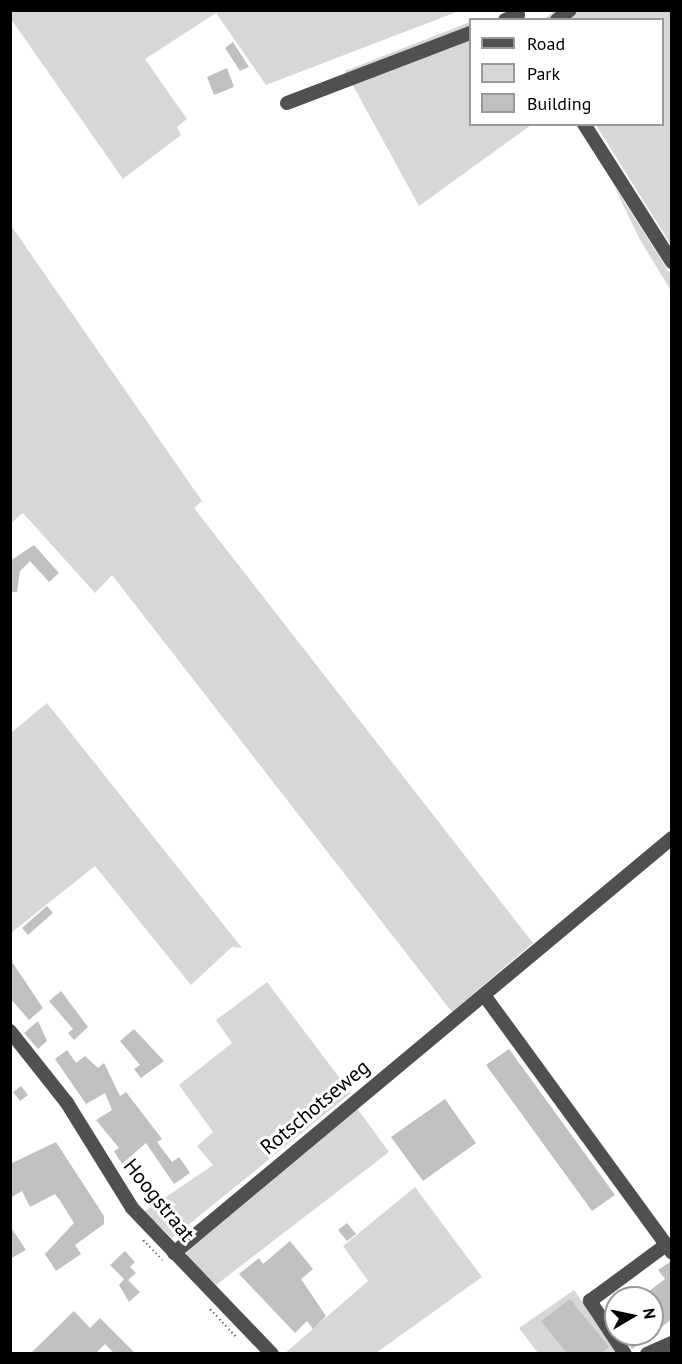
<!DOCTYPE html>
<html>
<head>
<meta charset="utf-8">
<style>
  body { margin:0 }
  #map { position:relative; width:682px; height:1364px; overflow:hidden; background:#fff; font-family:"PT Sans",sans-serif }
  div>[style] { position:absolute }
  .green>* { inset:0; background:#d7d7d7 }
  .building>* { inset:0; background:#c0c0c0 }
  .path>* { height:2px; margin-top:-1px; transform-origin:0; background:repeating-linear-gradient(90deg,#727272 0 1.5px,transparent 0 4.5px) }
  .minor>* { height:14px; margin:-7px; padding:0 7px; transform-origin:7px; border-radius:7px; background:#505050 }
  span { translate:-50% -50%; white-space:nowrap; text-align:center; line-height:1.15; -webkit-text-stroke:6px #fff; paint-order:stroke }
  .street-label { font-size:21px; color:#000 }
  .frame { position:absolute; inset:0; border:12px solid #000; pointer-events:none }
  .legend { position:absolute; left:469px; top:18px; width:195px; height:108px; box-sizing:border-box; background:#fff; border:2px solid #999; margin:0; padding:8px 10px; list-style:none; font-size:18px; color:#000 }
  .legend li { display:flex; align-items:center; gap:12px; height:30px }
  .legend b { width:30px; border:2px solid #999 }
  .north { position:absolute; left:604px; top:1286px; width:60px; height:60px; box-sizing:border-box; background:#fff; border:2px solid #999; border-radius:50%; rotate:81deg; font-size:16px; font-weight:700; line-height:24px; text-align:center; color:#000 }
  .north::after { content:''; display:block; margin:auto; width:21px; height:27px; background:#000; clip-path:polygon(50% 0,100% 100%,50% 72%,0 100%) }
</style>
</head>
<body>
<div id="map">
  <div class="green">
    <i style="clip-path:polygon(10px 11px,11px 10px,459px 11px,266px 85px,216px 13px,145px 59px,187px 119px,177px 127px,181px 135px,123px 179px,11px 19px)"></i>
    <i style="clip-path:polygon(554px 11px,671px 11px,671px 245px,596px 125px,662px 124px,662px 20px,543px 20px)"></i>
    <i style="clip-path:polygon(470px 22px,470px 124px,531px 125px,419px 206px,345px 71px)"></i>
    <i style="clip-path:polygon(613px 184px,671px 275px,671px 291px,639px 238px)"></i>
    <i style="clip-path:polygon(10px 224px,202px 501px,194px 508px,533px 943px,452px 1012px,112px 575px,95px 593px,23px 513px,11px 523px)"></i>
    <i style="clip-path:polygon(47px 703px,242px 948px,232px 947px,191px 985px,95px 866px,11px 933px,11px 733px)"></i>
    <i style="clip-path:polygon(267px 982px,351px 1093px,172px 1238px,144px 1212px,213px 1165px,197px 1146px,213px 1132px,179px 1085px,232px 1043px,216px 1020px)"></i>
    <i style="clip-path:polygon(357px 1108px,389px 1152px,216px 1285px,187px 1257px,186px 1250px)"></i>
    <i style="clip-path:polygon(415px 1187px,482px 1277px,376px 1353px,284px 1354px,368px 1281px,343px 1246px)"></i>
    <i style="clip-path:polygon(574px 1290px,619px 1353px,538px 1353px,519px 1328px)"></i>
  </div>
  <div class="building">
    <i style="clip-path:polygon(233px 42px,249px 67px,240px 71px,225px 48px)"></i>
    <i style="clip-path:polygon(227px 68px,234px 87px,214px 95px,207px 77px)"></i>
    <i style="clip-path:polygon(34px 545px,59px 573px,49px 582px,30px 561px,20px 571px,17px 592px,10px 592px,10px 561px)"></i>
    <i style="clip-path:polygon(47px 906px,53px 913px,28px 935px,22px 928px)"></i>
    <i style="clip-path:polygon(10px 959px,43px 1008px,29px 1020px,10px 998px)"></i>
    <i style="clip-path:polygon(61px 991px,88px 1027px,74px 1040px,68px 1033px,73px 1029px,49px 1001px)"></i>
    <i style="clip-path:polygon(38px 1021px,47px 1041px,38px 1049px,24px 1033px)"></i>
    <i style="clip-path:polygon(134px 1029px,164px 1061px,141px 1078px,134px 1069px,140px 1065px,120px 1041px)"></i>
    <i style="clip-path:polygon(509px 1049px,615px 1195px,592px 1211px,486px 1065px)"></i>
    <i style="clip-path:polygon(67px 1050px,76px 1063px,85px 1056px,98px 1068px,104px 1063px,120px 1096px,126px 1092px,162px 1139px,157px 1142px,172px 1162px,179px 1157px,190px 1173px,174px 1184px,146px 1143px,122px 1164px,114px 1151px,119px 1148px,96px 1120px,112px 1110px,105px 1093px,86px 1104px,55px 1059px)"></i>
    <i style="clip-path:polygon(21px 1086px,28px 1095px,20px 1101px,13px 1092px)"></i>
    <i style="clip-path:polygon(445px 1099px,476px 1143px,423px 1181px,391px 1137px)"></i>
    <i style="clip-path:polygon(56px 1142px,104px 1216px,104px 1224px,75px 1245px,81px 1254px,56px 1271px,45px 1254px,74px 1223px,61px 1202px,55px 1194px,30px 1207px,22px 1191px,10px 1198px,10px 1164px)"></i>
    <i style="clip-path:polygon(347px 1223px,356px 1234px,347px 1241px,338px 1230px)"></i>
    <i style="clip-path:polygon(10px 1226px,26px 1250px,10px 1259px)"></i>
    <i style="clip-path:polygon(290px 1241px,313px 1269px,301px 1279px,326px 1316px,313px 1329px,307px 1321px,295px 1333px,239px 1274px,259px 1258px,263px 1264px)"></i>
    <i style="clip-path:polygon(125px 1251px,135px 1262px,130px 1267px,136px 1273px,128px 1280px,140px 1292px,129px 1302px,119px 1285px,124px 1279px,110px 1265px)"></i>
    <i style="clip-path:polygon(670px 1262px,672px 1319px,652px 1334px,652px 1298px,640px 1298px,665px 1279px,658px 1270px)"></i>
    <i style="clip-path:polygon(570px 1299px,609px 1347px,601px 1353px,567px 1353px,541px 1321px)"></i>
    <i style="clip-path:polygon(74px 1311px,90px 1328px,100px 1318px,135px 1353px,114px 1353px,105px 1344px,96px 1353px,31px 1353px)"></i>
    <i style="clip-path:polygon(623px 1334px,652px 1334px,632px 1349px)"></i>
  </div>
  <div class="path">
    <i style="left:143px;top:1240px;width:28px;rotate:46deg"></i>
    <i style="left:210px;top:1309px;width:40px;rotate:47deg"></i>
  </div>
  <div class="minor">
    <i style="left:505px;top:20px;width:14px;rotate:-21deg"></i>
    <i style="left:557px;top:20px;width:16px;rotate:-38deg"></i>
    <i style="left:287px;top:103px;width:196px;rotate:-20.9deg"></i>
    <i style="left:584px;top:124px;width:164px;rotate:57.5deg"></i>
    <i style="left:484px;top:995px;width:319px;rotate:53.9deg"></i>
    <i style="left:10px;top:1031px;width:92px;rotate:51.6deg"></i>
    <i style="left:67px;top:1103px;width:123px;rotate:58.2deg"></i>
    <i style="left:132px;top:1208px;width:202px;rotate:46.2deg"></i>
    <i style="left:174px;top:1253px;width:648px;rotate:-39.81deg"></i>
    <i style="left:625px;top:1354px;width:64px;rotate:-123.4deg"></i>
    <i style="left:590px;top:1301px;width:94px;rotate:-36.4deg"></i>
    <i style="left:647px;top:1354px;width:27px;rotate:-24deg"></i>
  </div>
  <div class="street-label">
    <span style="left:315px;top:1107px;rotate:-40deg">Rotschotseweg</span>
    <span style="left:159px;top:1200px;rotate:51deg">Hoogstraat</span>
  </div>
  <div class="frame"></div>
  <ul class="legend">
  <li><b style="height:8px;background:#505050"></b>Road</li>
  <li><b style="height:16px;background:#d7d7d7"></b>Park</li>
  <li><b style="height:16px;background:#c0c0c0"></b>Building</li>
  </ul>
  <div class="north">N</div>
</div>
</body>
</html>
